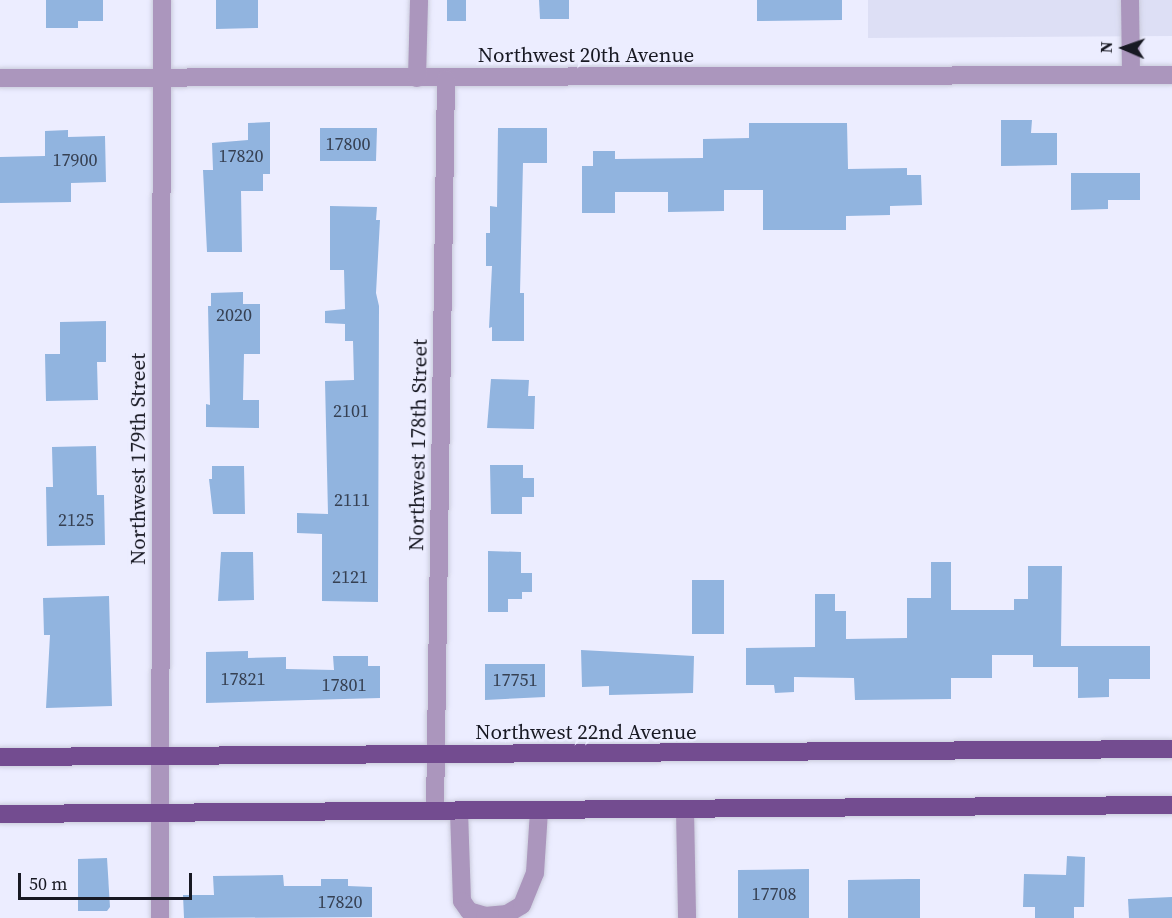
<!DOCTYPE html>
<html>
<head>
<meta charset="utf-8">
<style>
  body { margin:0 }
  #map { position:relative; width:1172px; height:918px; overflow:hidden; background:#ecedff; font-family:"Source Serif 4",serif }
  div>[style] { position:absolute }
  .built>* { inset:0; background:#dddff5 }
  .building>* { inset:0; background:#91b4df }
  .roads { filter:drop-shadow(0 0 2px #cacbdc) drop-shadow(0 0 2px #cacbdc) }
  .minor>* { height:18px; margin:-9px; padding:0 9px; transform-origin:9px; border-radius:9px; background:#ab96bd }
  .major>* { height:18px; margin:-9px; padding:0 9px; transform-origin:9px; border-radius:9px; background:#734c90 }
  span { translate:-50% -50%; white-space:nowrap; text-align:center; line-height:1.15; -webkit-text-stroke:5px #ecedff; paint-order:stroke }
  .number-label { font-size:18px; color:#364052 }
  .number-label span { -webkit-text-stroke-width:0 }
  .street-label { font-size:21px; color:#181923 }
  .north { position:absolute; left:1094px; top:18px; width:60px; height:60px; -webkit-text-stroke:4px #ecedff; paint-order:stroke; rotate:272deg; font-size:16px; font-weight:700; line-height:24px; text-align:center; color:#181923 }
  .north::after { content:''; display:block; margin:auto; width:21px; height:27px; background:#181923; clip-path:polygon(50% 0,100% 100%,50% 72%,0 100%) }
  .scale { position:absolute; left:18px; top:873px; width:174px; height:27px; box-sizing:border-box; border:3px solid #181923; border-top:0; padding-left:8px; font-size:18px; line-height:21px; white-space:nowrap; color:#181923; -webkit-text-stroke:4px #ecedff; paint-order:stroke }
</style>
</head>
<body>
<div id="map">
  <div class="built">
    <i style="clip-path:polygon(868px 0,1172px 0,1172px 36px,868px 38px)"></i>
  </div>
  <div class="building">
    <i style="clip-path:polygon(46px 0,103px 0,103px 21px,78px 21px,78px 28px,46px 28px)"></i>
    <i style="clip-path:polygon(216px 0,258px 0,258px 28px,216px 29px)"></i>
    <i style="clip-path:polygon(447px 0,466px 0,466px 21px,447px 21px)"></i>
    <i style="clip-path:polygon(539px 0,569px 0,569px 19px,540px 19px)"></i>
    <i style="clip-path:polygon(757px 0,842px 0,842px 20px,757px 21px)"></i>
    <i style="clip-path:polygon(1001px 120px,1032px 120px,1031px 133px,1057px 133px,1057px 165px,1001px 166px)"></i>
    <i style="clip-path:polygon(270px 122px,270px 174px,263px 174px,263px 191px,241px 191px,242px 252px,207px 252px,203px 170px,213px 170px,212px 143px,248px 140px,248px 123px)"></i>
    <i style="clip-path:polygon(749px 123px,847px 123px,848px 169px,907px 168px,907px 175px,921px 175px,922px 205px,890px 206px,890px 215px,846px 216px,846px 230px,763px 230px,763px 190px,724px 190px,724px 211px,668px 212px,668px 192px,615px 192px,615px 213px,582px 213px,582px 166px,593px 166px,593px 151px,615px 151px,615px 159px,703px 158px,703px 139px,749px 138px)"></i>
    <i style="clip-path:polygon(320px 128px,377px 128px,376px 161px,320px 161px)"></i>
    <i style="clip-path:polygon(498px 128px,547px 128px,547px 163px,523px 163px,520px 293px,524px 293px,524px 341px,492px 341px,492px 327px,489px 328px,492px 266px,486px 266px,486px 233px,490px 233px,490px 206px,497px 207px)"></i>
    <i style="clip-path:polygon(68px 130px,68px 137px,105px 136px,106px 182px,71px 183px,71px 202px,0 203px,0 157px,45px 156px,45px 131px)"></i>
    <i style="clip-path:polygon(1071px 173px,1140px 173px,1140px 200px,1108px 200px,1108px 209px,1071px 210px)"></i>
    <i style="clip-path:polygon(330px 206px,377px 207px,376px 220px,380px 220px,376px 293px,379px 306px,378px 602px,322px 601px,322px 534px,297px 533px,297px 513px,328px 514px,325px 381px,354px 380px,353px 341px,345px 341px,345px 324px,325px 323px,325px 311px,345px 309px,344px 270px,330px 270px)"></i>
    <i style="clip-path:polygon(243px 292px,243px 304px,260px 304px,260px 354px,244px 354px,243px 400px,259px 400px,259px 428px,206px 427px,206px 404px,210px 405px,208px 306px,211px 306px,211px 293px)"></i>
    <i style="clip-path:polygon(106px 321px,106px 362px,97px 362px,98px 400px,46px 401px,45px 354px,60px 354px,60px 322px)"></i>
    <i style="clip-path:polygon(491px 379px,529px 380px,528px 396px,535px 396px,534px 429px,487px 428px)"></i>
    <i style="clip-path:polygon(96px 446px,97px 495px,104px 495px,105px 545px,47px 546px,46px 487px,53px 487px,52px 447px)"></i>
    <i style="clip-path:polygon(490px 465px,523px 465px,523px 478px,534px 478px,534px 497px,522px 497px,522px 514px,491px 514px)"></i>
    <i style="clip-path:polygon(212px 466px,244px 466px,245px 514px,213px 514px,209px 479px,212px 479px)"></i>
    <i style="clip-path:polygon(488px 551px,521px 552px,521px 573px,532px 573px,532px 592px,522px 592px,522px 599px,508px 599px,508px 612px,488px 612px)"></i>
    <i style="clip-path:polygon(221px 552px,253px 552px,254px 600px,218px 601px)"></i>
    <i style="clip-path:polygon(931px 562px,951px 562px,951px 610px,1014px 610px,1014px 599px,1028px 599px,1028px 566px,1062px 566px,1061px 646px,1150px 646px,1150px 679px,1109px 679px,1109px 697px,1078px 698px,1078px 667px,1033px 667px,1033px 655px,992px 655px,992px 678px,951px 678px,951px 699px,855px 700px,854px 678px,794px 677px,794px 692px,775px 693px,774px 685px,746px 685px,746px 648px,815px 647px,815px 594px,835px 594px,835px 611px,846px 611px,846px 639px,907px 638px,907px 598px,931px 598px)"></i>
    <i style="clip-path:polygon(692px 580px,724px 580px,724px 634px,692px 634px)"></i>
    <i style="clip-path:polygon(109px 596px,112px 706px,46px 708px,50px 635px,44px 635px,43px 598px)"></i>
    <i style="clip-path:polygon(581px 650px,694px 656px,693px 693px,609px 695px,609px 686px,582px 687px)"></i>
    <i style="clip-path:polygon(248px 651px,248px 658px,286px 657px,286px 669px,334px 670px,333px 656px,368px 656px,368px 666px,380px 666px,380px 698px,206px 703px,206px 652px)"></i>
    <i style="clip-path:polygon(485px 664px,545px 664px,545px 697px,485px 700px)"></i>
    <i style="clip-path:polygon(1067px 856px,1085px 857px,1084px 907px,1074px 907px,1074px 918px,1035px 918px,1035px 907px,1023px 907px,1024px 874px,1066px 875px)"></i>
    <i style="clip-path:polygon(107px 858px,110px 907px,107px 911px,78px 911px,78px 859px)"></i>
    <i style="clip-path:polygon(809px 869px,809px 918px,738px 918px,738px 870px)"></i>
    <i style="clip-path:polygon(283px 875px,284px 886px,321px 886px,321px 879px,348px 879px,348px 886px,372px 887px,372px 917px,184px 918px,183px 895px,214px 895px,213px 876px)"></i>
    <i style="clip-path:polygon(908px 879px,920px 879px,920px 918px,848px 918px,848px 880px)"></i>
    <i style="clip-path:polygon(1172px 897px,1172px 918px,1129px 918px,1128px 899px)"></i>
  </div>
  <div class="roads">
    <div class="minor">
      <i style="left:1130px;top:0;width:75px;rotate:89.2deg"></i>
      <i style="left:0;top:78px;width:1172px;rotate:-0.15deg"></i>
      <i style="left:417px;top:78px;width:78px;rotate:-88.5deg"></i>
      <i style="left:685px;top:810px;width:108px;rotate:88.9deg"></i>
      <i style="left:435px;top:811px;width:732px;rotate:-89.14deg"></i>
      <i style="left:459px;top:811px;width:90px;rotate:88.1deg"></i>
      <i style="left:462px;top:901px;width:12px;rotate:55deg"></i>
      <i style="left:469px;top:911px;width:17px;rotate:17deg"></i>
      <i style="left:485px;top:916px;width:22px;rotate:-5deg"></i>
      <i style="left:507px;top:914px;width:17px;rotate:-31deg"></i>
      <i style="left:522px;top:905px;width:35px;rotate:-68deg"></i>
      <i style="left:535px;top:873px;width:62px;rotate:-86.3deg"></i>
      <i style="left:160px;top:918px;width:918px;rotate:-89.88deg"></i>
    </div>
    <div class="major">
      <i style="left:0;top:757px;width:1172px;rotate:-0.39deg"></i>
      <i style="left:0;top:814px;width:1172px;rotate:-0.44deg"></i>
    </div>
  </div>
  <div class="number-label">
    <span style="left:348px;top:144px">17800</span>
    <span style="left:241px;top:156px">17820</span>
    <span style="left:75px;top:160px">17900</span>
    <span style="left:234px;top:315px">2020</span>
    <span style="left:351px;top:411px">2101</span>
    <span style="left:352px;top:500px">2111</span>
    <span style="left:76px;top:520px">2125</span>
    <span style="left:350px;top:577px">2121</span>
    <span style="left:243px;top:679px">17821</span>
    <span style="left:515px;top:680px">17751</span>
    <span style="left:344px;top:685px">17801</span>
    <span style="left:774px;top:894px">17708</span>
    <span style="left:340px;top:902px">17820</span>
  </div>
  <div class="street-label">
    <span style="left:586px;top:55px">Northwest 20th Avenue</span>
    <span style="left:418px;top:445px;rotate:-89deg">Northwest 178th Street</span>
    <span style="left:138px;top:459px;rotate:-90deg">Northwest 179th Street</span>
    <span style="left:586px;top:732px">Northwest 22nd Avenue</span>
  </div>
  <div class="north">N</div>
  <div class="scale">50 m</div>
</div>
</body>
</html>
